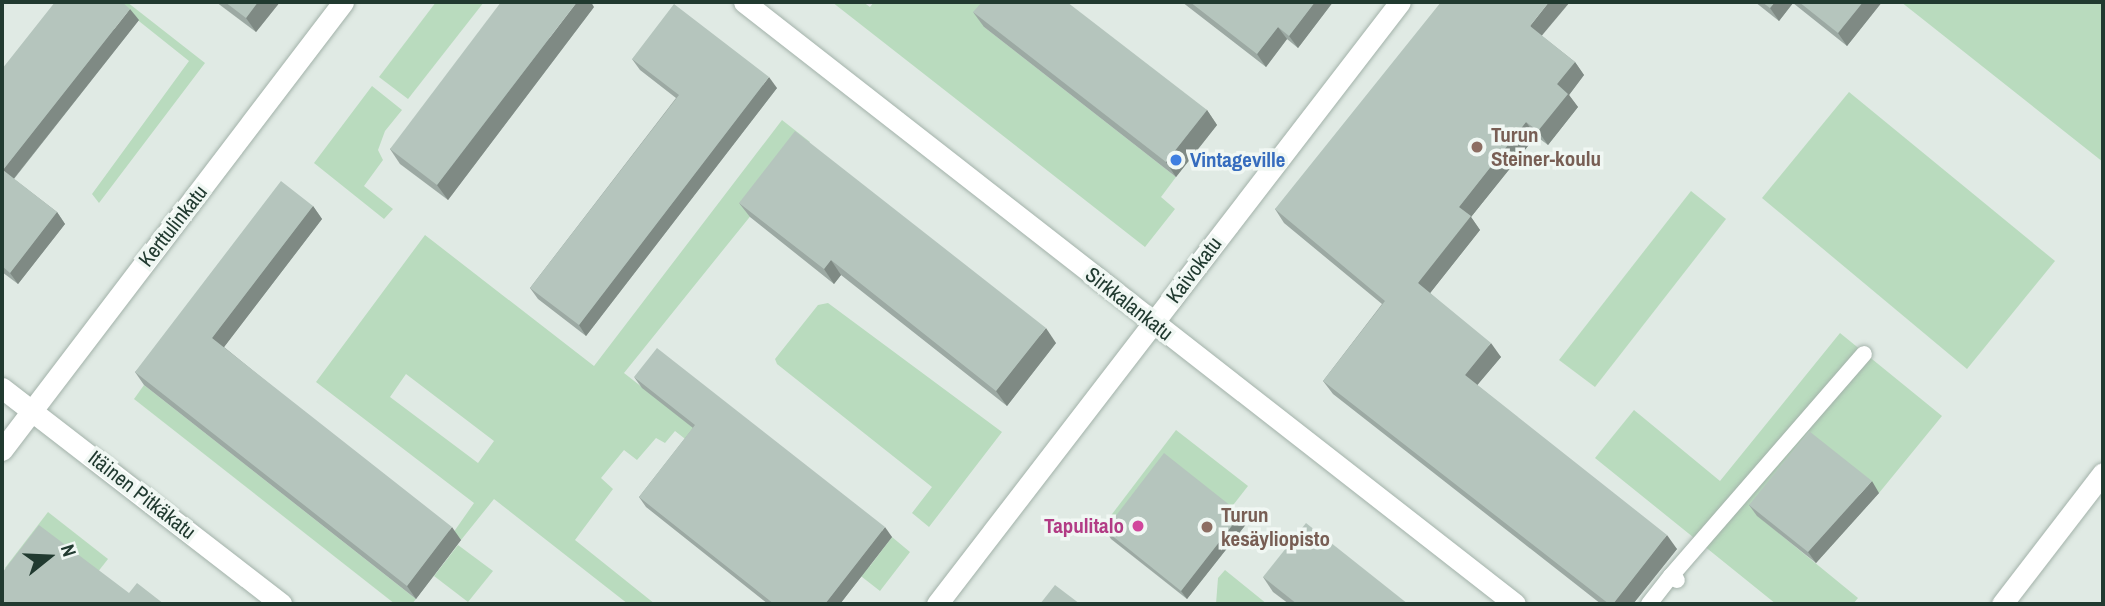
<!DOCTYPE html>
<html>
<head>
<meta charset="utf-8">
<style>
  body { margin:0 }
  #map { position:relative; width:2105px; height:606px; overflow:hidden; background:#e0eae4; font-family:"Archivo Narrow",sans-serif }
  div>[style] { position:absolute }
  .green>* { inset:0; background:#b9dbbe }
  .roads { filter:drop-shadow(0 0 2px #a3b2aa) drop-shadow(0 0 2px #a3b2aa) }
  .lane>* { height:16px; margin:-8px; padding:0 8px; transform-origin:8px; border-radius:8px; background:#fff }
  .street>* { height:21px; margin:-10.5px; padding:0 10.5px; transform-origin:10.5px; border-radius:10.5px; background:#fff }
  .secondary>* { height:21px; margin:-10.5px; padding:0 10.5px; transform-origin:10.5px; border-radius:10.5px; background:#fff }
  .wall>* { inset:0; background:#9ca9a3 }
  .shaded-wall>* { inset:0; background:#7f8a84 }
  .building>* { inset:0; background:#b5c5bd }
  .dots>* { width:19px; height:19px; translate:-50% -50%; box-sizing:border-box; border:4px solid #f0f7f3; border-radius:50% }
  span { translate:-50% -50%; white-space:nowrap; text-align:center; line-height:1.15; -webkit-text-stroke:7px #f0f7f3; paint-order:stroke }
  .education-label { font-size:21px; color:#785e54; font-weight:700 }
  .left { translate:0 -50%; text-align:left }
  .shop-label { font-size:21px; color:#366cbe; font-weight:700 }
  .street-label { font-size:21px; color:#213a30 }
  .hotel-label { font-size:21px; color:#b23c85; font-weight:700 }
  .right { translate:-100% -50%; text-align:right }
  .frame { position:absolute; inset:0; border:4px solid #213a30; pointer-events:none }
  .north { position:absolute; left:14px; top:522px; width:70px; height:70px; -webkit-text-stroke:5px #f0f7f3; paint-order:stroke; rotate:72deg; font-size:19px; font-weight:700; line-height:28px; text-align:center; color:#213a30 }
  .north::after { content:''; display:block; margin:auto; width:24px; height:32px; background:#213a30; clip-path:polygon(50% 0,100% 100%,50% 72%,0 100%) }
</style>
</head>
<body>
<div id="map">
  <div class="green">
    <i style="clip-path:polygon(115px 2px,127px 2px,205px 63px,99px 203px,92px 194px,189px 61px)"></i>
    <i style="clip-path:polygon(436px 2px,484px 2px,408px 99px,379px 77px)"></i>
    <i style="clip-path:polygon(832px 2px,863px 2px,870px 7px,874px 2px,1004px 2px,984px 27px,1176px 177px,1161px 197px,1175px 209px,1145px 247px)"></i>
    <i style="clip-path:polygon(1901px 2px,2103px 2px,2103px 162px,1915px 13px)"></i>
    <i style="clip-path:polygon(372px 86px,402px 110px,385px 131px,378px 150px,383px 160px,364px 186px,393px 209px,384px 219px,314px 163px)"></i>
    <i style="clip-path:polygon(1849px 92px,2055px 261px,1967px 369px,1762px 198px)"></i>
    <i style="clip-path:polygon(evenodd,782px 120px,810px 142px,624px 373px,870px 566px,892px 537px,910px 552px,880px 591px,675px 431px,665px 443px,656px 438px,637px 460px,624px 450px,601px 478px,613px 489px,575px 540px,655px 604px,628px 604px,494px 499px,461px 540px,453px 533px,474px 503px,316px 382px,425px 235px,594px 366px,782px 120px,406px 374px,494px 441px,478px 463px,390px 397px,406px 374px)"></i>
    <i style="clip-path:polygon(1691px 191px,1726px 219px,1595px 387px,1559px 360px)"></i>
    <i style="clip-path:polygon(828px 303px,1002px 432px,929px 527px,912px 513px,932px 487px,777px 364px,775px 359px,818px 305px)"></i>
    <i style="clip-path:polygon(1840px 333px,1942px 416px,1879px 493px,1817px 442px,1758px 516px,1858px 598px,1853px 604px,1776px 604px,1595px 458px,1634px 410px,1720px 481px)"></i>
    <i style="clip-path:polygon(144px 385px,416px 599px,412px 604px,395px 604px,134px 399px)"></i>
    <i style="clip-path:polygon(1176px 430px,1248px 486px,1230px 509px,1118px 530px,1106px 522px)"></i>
    <i style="clip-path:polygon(48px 512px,108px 559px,97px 573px,11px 574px,5px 568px)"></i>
    <i style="clip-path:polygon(458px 545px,493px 571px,468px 602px,434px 576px)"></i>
    <i style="clip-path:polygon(1225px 570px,1267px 604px,1216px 604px,1218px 578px)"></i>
  </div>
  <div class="roads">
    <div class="lane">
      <i style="left:1671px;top:576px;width:294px;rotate:-49deg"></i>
      <i style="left:1649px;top:604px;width:36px;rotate:-52deg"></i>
      <i style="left:1671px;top:576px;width:7px;rotate:34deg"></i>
    </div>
    <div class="street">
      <i style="left:744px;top:2px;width:978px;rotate:37.98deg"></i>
      <i style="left:2px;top:450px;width:563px;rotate:-52.72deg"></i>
      <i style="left:937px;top:604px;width:759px;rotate:-52.44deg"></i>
    </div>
    <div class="secondary">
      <i style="left:2px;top:388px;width:353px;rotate:37.7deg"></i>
      <i style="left:2002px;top:604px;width:165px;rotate:-52.4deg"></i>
    </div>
  </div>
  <div class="wall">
    <i style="clip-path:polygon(216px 2px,280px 2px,256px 32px)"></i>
    <i style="clip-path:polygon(1182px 2px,1333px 2px,1298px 48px,1287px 39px,1266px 67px)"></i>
    <i style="clip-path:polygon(1755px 2px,1882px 2px,1847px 46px,1793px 3px,1779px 21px)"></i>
    <i style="clip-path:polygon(594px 7px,448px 200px,400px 164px,390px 149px)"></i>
    <i style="clip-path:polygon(973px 12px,1207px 110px,1217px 125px,1176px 177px,984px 27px)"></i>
    <i style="clip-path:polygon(139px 20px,14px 179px,57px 212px,65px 224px,18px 284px,2px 272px,2px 69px)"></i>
    <i style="clip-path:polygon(1542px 36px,1575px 62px,1584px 75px,1569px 95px,1578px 107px,1548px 145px,1536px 136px,1471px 217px,1480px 230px,1430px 293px,1501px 357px,1477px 385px,1677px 549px,1633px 604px,1601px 604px,1333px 394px,1323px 381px,1382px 304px,1284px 223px,1275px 209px)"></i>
    <i style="clip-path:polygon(632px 59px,777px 88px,586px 336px,538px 299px,530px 288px,676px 98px,640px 70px)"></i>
    <i style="clip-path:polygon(739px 203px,1056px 343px,1007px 406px,841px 275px,834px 284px,750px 217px)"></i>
    <i style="clip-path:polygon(313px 206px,322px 219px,224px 347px,461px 540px,416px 599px,144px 385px,135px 372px)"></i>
    <i style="clip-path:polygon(634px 377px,892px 537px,840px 604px,768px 604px,646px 507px,639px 497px,693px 428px,642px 388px)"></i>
    <i style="clip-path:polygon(1879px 493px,1816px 563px,1757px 516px,1749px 505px)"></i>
    <i style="clip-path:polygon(1247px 523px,1187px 599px,1111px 539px,1105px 530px)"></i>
    <i style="clip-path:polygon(1263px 577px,1408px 604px,1289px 604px,1273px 592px)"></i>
  </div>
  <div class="shaded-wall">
    <i style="clip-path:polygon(258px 2px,280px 2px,256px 32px,246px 18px)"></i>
    <i style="clip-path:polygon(577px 2px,591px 2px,594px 7px,448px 200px,437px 185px)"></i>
    <i style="clip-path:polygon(1315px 2px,1333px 2px,1298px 48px,1289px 36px)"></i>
    <i style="clip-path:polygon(1549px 2px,1570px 2px,1539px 39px,1530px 26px)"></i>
    <i style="clip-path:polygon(1775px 2px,1792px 2px,1793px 3px,1779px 21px,1770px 8px)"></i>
    <i style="clip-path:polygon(1863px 2px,1882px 2px,1847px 46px,1838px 33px)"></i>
    <i style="clip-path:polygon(130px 9px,139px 20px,11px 182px,3px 170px)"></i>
    <i style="clip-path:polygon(1278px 27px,1287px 39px,1266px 67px,1257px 54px)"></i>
    <i style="clip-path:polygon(1575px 62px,1584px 75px,1569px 95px,1578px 107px,1548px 145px,1538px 131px,1557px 84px)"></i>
    <i style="clip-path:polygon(769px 77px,777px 88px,586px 336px,579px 325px)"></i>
    <i style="clip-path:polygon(1207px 110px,1217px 125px,1176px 177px,1166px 162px)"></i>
    <i style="clip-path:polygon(1526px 122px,1536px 136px,1471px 217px,1480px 230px,1427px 297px,1418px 283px,1459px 207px)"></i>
    <i style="clip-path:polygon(313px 206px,322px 219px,221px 351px,212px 338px)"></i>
    <i style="clip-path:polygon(57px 212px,65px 224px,18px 284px,10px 273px)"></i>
    <i style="clip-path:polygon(831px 260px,841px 275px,834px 284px,824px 269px)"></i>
    <i style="clip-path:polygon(1046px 328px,1056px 343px,1007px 406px,996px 391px)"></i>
    <i style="clip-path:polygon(1491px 343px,1501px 357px,1474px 389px,1465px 375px)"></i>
    <i style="clip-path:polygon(1872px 481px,1879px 493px,1816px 563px,1808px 552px)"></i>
    <i style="clip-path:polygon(1241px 514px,1247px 523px,1187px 599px,1181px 591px)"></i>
    <i style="clip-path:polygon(452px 527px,461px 540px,416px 599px,407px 586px)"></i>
    <i style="clip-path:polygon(885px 527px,892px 537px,840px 604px,825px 604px)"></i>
    <i style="clip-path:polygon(1667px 535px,1677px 549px,1633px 604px,1613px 604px)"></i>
  </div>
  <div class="building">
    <i style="clip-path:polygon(55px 2px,122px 2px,130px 9px,3px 170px,57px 212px,10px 273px,2px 266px,2px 69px)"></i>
    <i style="clip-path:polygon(225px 2px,258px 2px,246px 18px)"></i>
    <i style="clip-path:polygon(501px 2px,577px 2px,437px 185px,390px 149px)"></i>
    <i style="clip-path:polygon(982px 2px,1067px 2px,1207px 110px,1166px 162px,973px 12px)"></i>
    <i style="clip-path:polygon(1190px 2px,1315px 2px,1289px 36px,1278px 27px,1257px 54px)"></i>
    <i style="clip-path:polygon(1441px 2px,1549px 2px,1530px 26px,1575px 62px,1557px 84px,1568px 94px,1538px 131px,1526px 122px,1459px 207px,1471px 216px,1418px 283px,1491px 343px,1465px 375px,1667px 535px,1613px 604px,1609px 604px,1323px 381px,1385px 301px,1275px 209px)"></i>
    <i style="clip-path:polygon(1762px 2px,1775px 2px,1770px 8px)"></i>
    <i style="clip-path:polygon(1799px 2px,1863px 2px,1838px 33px)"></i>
    <i style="clip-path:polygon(674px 4px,769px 77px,579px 325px,530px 288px,679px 95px,632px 59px)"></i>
    <i style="clip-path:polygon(795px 131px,1046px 328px,996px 391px,831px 260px,824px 269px,739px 203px)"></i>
    <i style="clip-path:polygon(281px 181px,313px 206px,212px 338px,452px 527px,407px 586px,135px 372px)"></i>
    <i style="clip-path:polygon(657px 348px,885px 527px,825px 604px,774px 604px,639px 497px,695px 425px,634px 377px)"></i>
    <i style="clip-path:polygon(1809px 431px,1872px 481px,1808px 552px,1749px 505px)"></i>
    <i style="clip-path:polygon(1164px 453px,1241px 514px,1181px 591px,1105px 530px)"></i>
    <i style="clip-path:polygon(1306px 523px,1408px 604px,1297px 604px,1263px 577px)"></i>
    <i style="clip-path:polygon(39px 525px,129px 593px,137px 583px,164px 604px,2px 604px,2px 573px)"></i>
    <i style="clip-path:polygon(1055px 585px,1080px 604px,1040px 604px)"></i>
  </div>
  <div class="dots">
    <i style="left:1477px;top:147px;background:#8d6e63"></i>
    <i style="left:1176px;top:160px;background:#3f7fe0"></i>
    <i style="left:1138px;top:526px;background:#d1479c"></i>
    <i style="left:1207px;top:527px;background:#8d6e63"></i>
  </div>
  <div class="education-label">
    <span class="left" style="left:1491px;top:147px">Turun<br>Steiner-koulu</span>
    <span class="left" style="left:1221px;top:527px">Turun<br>kesäyliopisto</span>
  </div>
  <div class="shop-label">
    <span class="left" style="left:1190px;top:160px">Vintageville</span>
  </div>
  <div class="street-label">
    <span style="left:173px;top:226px;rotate:-52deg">Kerttulinkatu</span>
    <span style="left:1194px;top:270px;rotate:-53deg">Kaivokatu</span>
    <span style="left:1129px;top:304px;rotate:38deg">Sirkkalankatu</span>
    <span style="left:142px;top:495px;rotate:38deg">Itäinen Pitkäkatu</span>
  </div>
  <div class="hotel-label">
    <span class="right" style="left:1124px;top:526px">Tapulitalo</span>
  </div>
  <div class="frame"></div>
  <div class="north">N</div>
</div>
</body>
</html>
